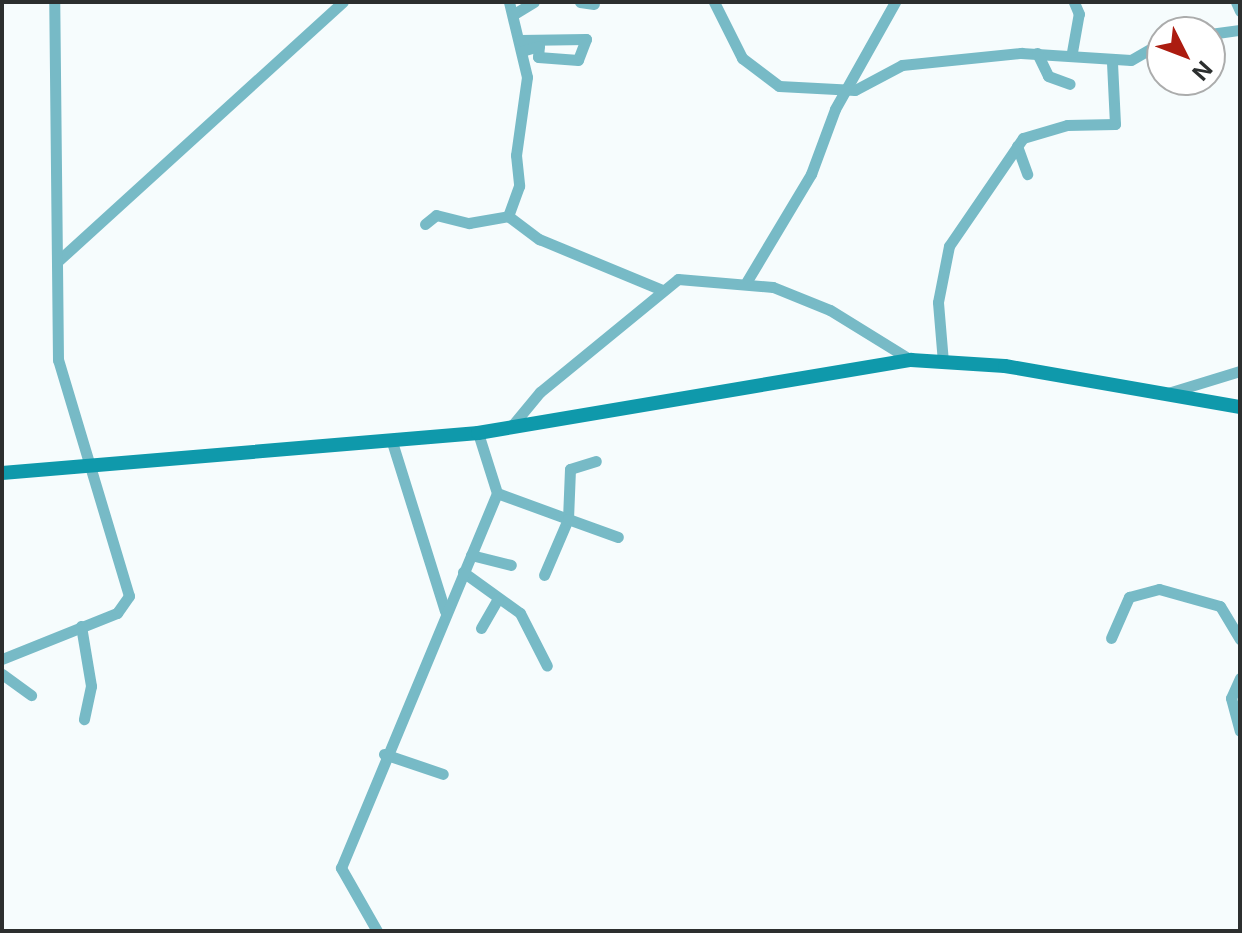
<!DOCTYPE html>
<html>
<head>
<meta charset="utf-8">
<style>
  body { margin:0 }
  #map { position:relative; width:1242px; height:933px; overflow:hidden; background:#f6fcfd; font-family:Inter,sans-serif }
  div>[style] { position:absolute }
  .street>* { height:11px; margin:-5.5px; padding:0 5.5px; transform-origin:5.5px; border-radius:5.5px; background:#77bac6 }
  .secondary>* { height:14px; margin:-7px; padding:0 7px; transform-origin:7px; border-radius:7px; background:#0f99ab }
  span { translate:-50% -50%; white-space:nowrap; text-align:center; line-height:1.15; -webkit-text-stroke:8px #fff; paint-order:stroke }
  .frame { position:absolute; inset:0; border:4px solid #2c2f2f; pointer-events:none }
  .north { position:absolute; left:1146px; top:16px; width:80px; height:80px; box-sizing:border-box; background:#fff; border:2px solid #abacac; border-radius:50%; rotate:132deg; font-size:22px; font-weight:700; line-height:32px; text-align:center; color:#2c2f2f }
  .north::after { content:''; display:block; margin:auto; width:28px; height:36px; background:#ac1c10; clip-path:polygon(50% 0,100% 100%,50% 72%,0 100%) }
</style>
</head>
<body>
<div id="map">
  <div class="street">
    <i style="left:509px;top:2px;width:77px;rotate:76.5deg"></i>
    <i style="left:527px;top:77px;width:79px;rotate:98deg"></i>
    <i style="left:516px;top:155px;width:31px;rotate:84deg"></i>
    <i style="left:519px;top:186px;width:32px;rotate:110deg"></i>
    <i style="left:508px;top:216px;width:39px;rotate:37deg"></i>
    <i style="left:539px;top:239px;width:133px;rotate:22.5deg"></i>
    <i style="left:580px;top:2px;width:14px;rotate:8deg"></i>
    <i style="left:714px;top:2px;width:63px;rotate:63.4deg"></i>
    <i style="left:742px;top:58px;width:46px;rotate:37.1deg"></i>
    <i style="left:779px;top:86px;width:76px;rotate:3deg"></i>
    <i style="left:855px;top:90px;width:53px;rotate:-28deg"></i>
    <i style="left:902px;top:65px;width:120px;rotate:-5.8deg"></i>
    <i style="left:1021px;top:53px;width:110px;rotate:3.6deg"></i>
    <i style="left:1131px;top:60px;width:36px;rotate:-30deg"></i>
    <i style="left:1236px;top:2px;width:10px;rotate:66deg"></i>
    <i style="left:514px;top:14px;width:23px;rotate:-31deg"></i>
    <i style="left:1210px;top:34px;width:30px;rotate:-8deg"></i>
    <i style="left:520px;top:40px;width:66px;rotate:-0.9deg"></i>
    <i style="left:586px;top:39px;width:22px;rotate:111deg"></i>
    <i style="left:578px;top:60px;width:40px;rotate:-175.7deg"></i>
    <i style="left:538px;top:57px;width:11px;rotate:-85deg"></i>
    <i style="left:539px;top:46px;width:18px;rotate:164deg"></i>
    <i style="left:1072px;top:52px;width:39px;rotate:-80deg"></i>
    <i style="left:1079px;top:14px;width:13px;rotate:-113deg"></i>
    <i style="left:1037px;top:53px;width:25px;rotate:64deg"></i>
    <i style="left:1048px;top:76px;width:23px;rotate:20deg"></i>
    <i style="left:1017px;top:146px;width:30px;rotate:70deg"></i>
    <i style="left:425px;top:224px;width:14px;rotate:-39deg"></i>
    <i style="left:436px;top:215px;width:34px;rotate:14deg"></i>
    <i style="left:469px;top:223px;width:40px;rotate:-10deg"></i>
    <i style="left:58px;top:261px;width:385px;rotate:-42.3deg"></i>
    <i style="left:747px;top:281px;width:125px;rotate:-59.1deg"></i>
    <i style="left:811px;top:174px;width:69px;rotate:-69.7deg"></i>
    <i style="left:835px;top:109px;width:123px;rotate:-60.7deg"></i>
    <i style="left:943px;top:362px;width:60px;rotate:-94.8deg"></i>
    <i style="left:938px;top:302px;width:57px;rotate:-78.9deg"></i>
    <i style="left:949px;top:246px;width:131px;rotate:-55.6deg"></i>
    <i style="left:1023px;top:138px;width:46px;rotate:-16.5deg"></i>
    <i style="left:1067px;top:125px;width:48px;rotate:-1.2deg"></i>
    <i style="left:1115px;top:124px;width:62px;rotate:-92.8deg"></i>
    <i style="left:1168px;top:393px;width:75px;rotate:-17deg"></i>
    <i style="left:511px;top:427px;width:45px;rotate:-50.4deg"></i>
    <i style="left:540px;top:392px;width:178px;rotate:-39.3deg"></i>
    <i style="left:678px;top:279px;width:95px;rotate:4.8deg"></i>
    <i style="left:773px;top:287px;width:61px;rotate:22deg"></i>
    <i style="left:830px;top:310px;width:95px;rotate:31.7deg"></i>
    <i style="left:392px;top:442px;width:177px;rotate:72.6deg"></i>
    <i style="left:497px;top:493px;width:76px;rotate:20.1deg"></i>
    <i style="left:568px;top:519px;width:50px;rotate:-87.7deg"></i>
    <i style="left:570px;top:469px;width:27px;rotate:-17deg"></i>
    <i style="left:471px;top:555px;width:41px;rotate:14deg"></i>
    <i style="left:463px;top:572px;width:70px;rotate:35.7deg"></i>
    <i style="left:520px;top:613px;width:59px;rotate:63deg"></i>
    <i style="left:544px;top:575px;width:61px;rotate:-66.8deg"></i>
    <i style="left:568px;top:519px;width:53px;rotate:19.8deg"></i>
    <i style="left:81px;top:626px;width:61px;rotate:80.5deg"></i>
    <i style="left:91px;top:686px;width:34px;rotate:102deg"></i>
    <i style="left:481px;top:628px;width:34px;rotate:-60deg"></i>
    <i style="left:1111px;top:638px;width:45px;rotate:-66.3deg"></i>
    <i style="left:1129px;top:597px;width:31px;rotate:-15deg"></i>
    <i style="left:1159px;top:589px;width:63px;rotate:15.6deg"></i>
    <i style="left:1220px;top:606px;width:39px;rotate:59deg"></i>
    <i style="left:2px;top:659px;width:124px;rotate:-21.8deg"></i>
    <i style="left:117px;top:613px;width:21px;rotate:-55deg"></i>
    <i style="left:129px;top:596px;width:246px;rotate:-106.7deg"></i>
    <i style="left:58px;top:360px;width:358px;rotate:-90.6deg"></i>
    <i style="left:2px;top:674px;width:36px;rotate:36deg"></i>
    <i style="left:1240px;top:678px;width:22px;rotate:114deg"></i>
    <i style="left:1231px;top:698px;width:34px;rotate:75deg"></i>
    <i style="left:384px;top:754px;width:62px;rotate:18.7deg"></i>
    <i style="left:377px;top:931px;width:73px;rotate:-119.7deg"></i>
    <i style="left:341px;top:868px;width:406px;rotate:-67.4deg"></i>
    <i style="left:497px;top:493px;width:63px;rotate:-107.6deg"></i>
  </div>
  <div class="secondary">
    <i style="left:2px;top:473px;width:478px;rotate:-4.8deg"></i>
    <i style="left:478px;top:433px;width:439px;rotate:-9.6deg"></i>
    <i style="left:911px;top:360px;width:94px;rotate:3.7deg"></i>
    <i style="left:1005px;top:366px;width:239px;rotate:9.9deg"></i>
  </div>
  <div class="frame"></div>
  <div class="north">N</div>
</div>
</body>
</html>
